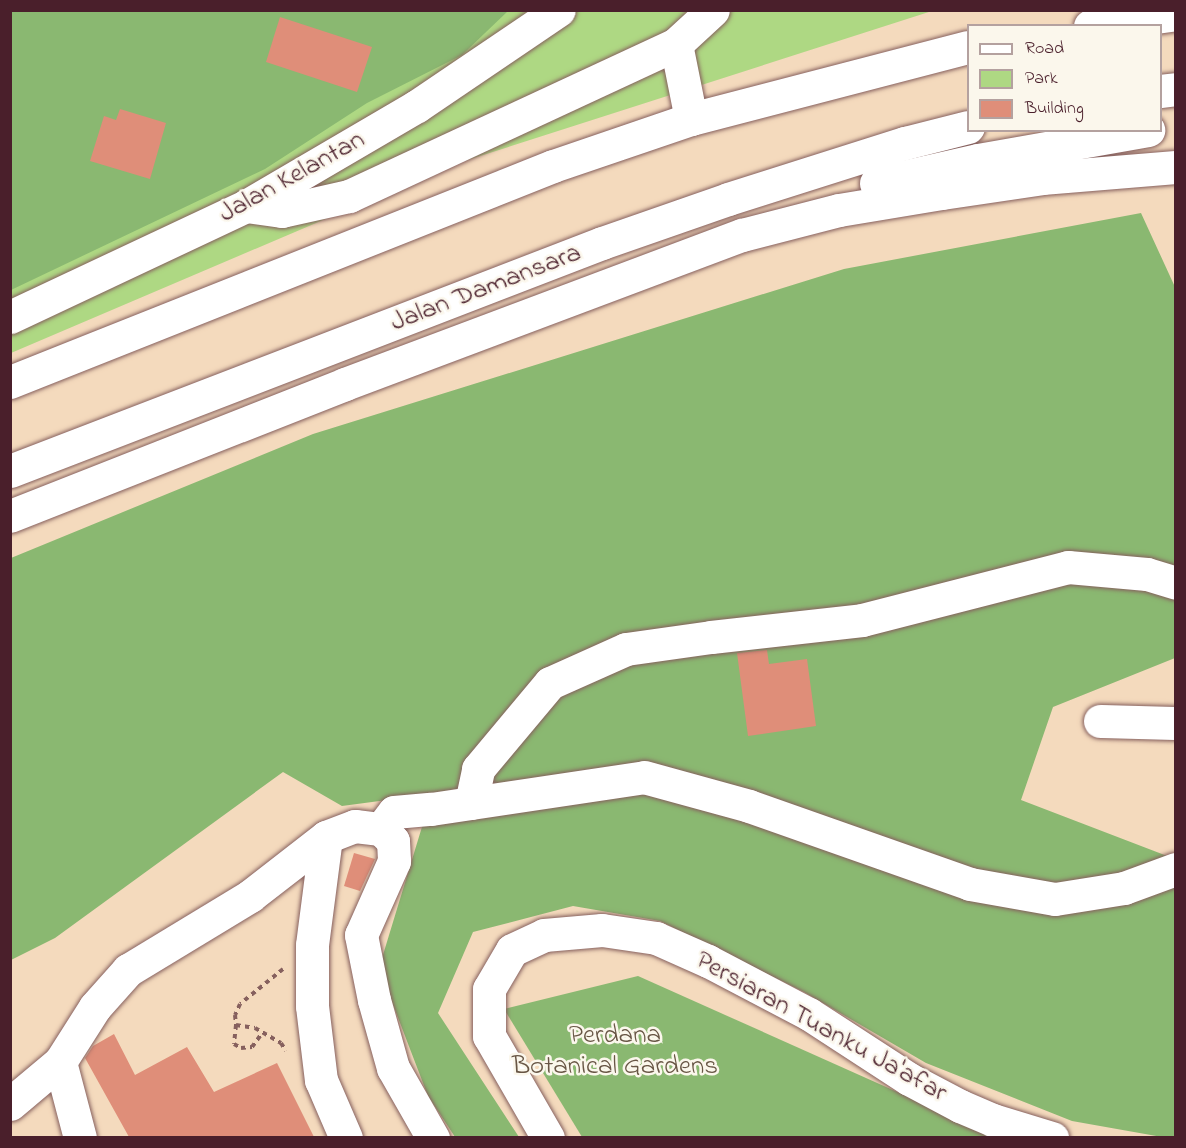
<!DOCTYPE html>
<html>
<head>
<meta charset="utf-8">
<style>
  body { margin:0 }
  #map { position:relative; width:1186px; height:1148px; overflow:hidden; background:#f4dabd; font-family:"Indie Flower",sans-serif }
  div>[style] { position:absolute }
  .green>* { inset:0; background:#aed883 }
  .forest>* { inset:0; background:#8ab871 }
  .building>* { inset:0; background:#df8e79 }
  .path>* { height:4px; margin-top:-2px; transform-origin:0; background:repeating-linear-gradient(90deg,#86605e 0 4.5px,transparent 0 9px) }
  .roads { filter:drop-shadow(0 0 2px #86605e) drop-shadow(0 0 2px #86605e) }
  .minor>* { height:33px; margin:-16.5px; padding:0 16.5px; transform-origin:16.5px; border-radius:16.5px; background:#fff }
  .major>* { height:33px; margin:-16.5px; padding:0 16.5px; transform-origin:16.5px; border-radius:16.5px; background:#fff }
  span { translate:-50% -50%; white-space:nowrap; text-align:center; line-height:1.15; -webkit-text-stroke:5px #fbf7ec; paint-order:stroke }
  .street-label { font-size:27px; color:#4a1f2b }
  .park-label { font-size:27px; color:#685645 }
  .frame { position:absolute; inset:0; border:12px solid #4a1f2b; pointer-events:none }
  .legend { position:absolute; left:967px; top:24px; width:195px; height:108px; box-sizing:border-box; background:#fbf7ec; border:2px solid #b4a19f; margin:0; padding:8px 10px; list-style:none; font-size:18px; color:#4a1f2b }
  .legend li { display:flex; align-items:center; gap:12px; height:30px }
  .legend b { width:30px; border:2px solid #b4a19f }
</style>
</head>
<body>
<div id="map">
  <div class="green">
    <i style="clip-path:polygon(11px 11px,932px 11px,452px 165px,11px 353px)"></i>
  </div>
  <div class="forest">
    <i style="clip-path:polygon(11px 11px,508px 11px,462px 55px,367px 103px,265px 169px,11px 290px)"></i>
    <i style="clip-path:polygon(1141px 213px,1175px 287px,1175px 658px,1053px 707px,1021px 800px,1175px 859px,1175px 1137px,1162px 1137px,1072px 1121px,926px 1063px,804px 992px,660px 921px,573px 906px,473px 932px,438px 1013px,519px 1137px,455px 1137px,428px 1096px,379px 968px,432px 794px,342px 806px,283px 772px,55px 938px,11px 960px,11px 558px,313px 434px,844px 269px)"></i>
    <i style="clip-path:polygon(638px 976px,998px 1137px,582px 1137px,504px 1009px)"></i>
  </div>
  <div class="building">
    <i style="clip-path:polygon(280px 17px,372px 47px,357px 92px,266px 62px)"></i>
    <i style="clip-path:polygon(120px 109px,166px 123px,150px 179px,90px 161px,104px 116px,116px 120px)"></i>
    <i style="clip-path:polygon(767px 650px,769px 664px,807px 659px,816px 726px,748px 736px,737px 653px)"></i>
    <i style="clip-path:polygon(354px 853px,375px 859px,360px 891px,344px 886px)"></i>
    <i style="clip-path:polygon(114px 1034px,135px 1075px,187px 1047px,214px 1092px,277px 1063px,314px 1137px,129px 1137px,85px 1058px,93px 1046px)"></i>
  </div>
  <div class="path">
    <i style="left:283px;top:969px;width:55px;rotate:140.9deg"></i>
    <i style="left:240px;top:1004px;width:12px;rotate:114deg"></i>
    <i style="left:235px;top:1015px;width:10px;rotate:84deg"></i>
    <i style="left:236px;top:1025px;width:19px;rotate:9deg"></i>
    <i style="left:255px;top:1028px;width:30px;rotate:30deg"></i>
    <i style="left:281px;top:1043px;width:9px;rotate:58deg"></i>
    <i style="left:236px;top:1025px;width:19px;rotate:96deg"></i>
    <i style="left:234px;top:1044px;width:8px;rotate:30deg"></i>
    <i style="left:241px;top:1048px;width:11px;rotate:-5deg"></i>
    <i style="left:252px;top:1047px;width:17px;rotate:-54deg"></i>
  </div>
  <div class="roads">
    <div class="minor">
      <i style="left:691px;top:119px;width:76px;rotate:-101.3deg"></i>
      <i style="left:676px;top:44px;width:50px;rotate:-42.6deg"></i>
      <i style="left:246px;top:206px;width:36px;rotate:8deg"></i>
      <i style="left:282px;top:211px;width:69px;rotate:-12.6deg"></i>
      <i style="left:349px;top:196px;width:361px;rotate:-24.9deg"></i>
      <i style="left:10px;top:317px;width:261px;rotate:-25.2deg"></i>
      <i style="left:246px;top:206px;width:198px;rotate:-30.3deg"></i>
      <i style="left:417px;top:106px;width:171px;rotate:-34.1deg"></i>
      <i style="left:1100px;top:721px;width:76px;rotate:1.5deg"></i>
      <i style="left:471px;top:803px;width:35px;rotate:-78deg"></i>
      <i style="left:478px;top:769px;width:112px;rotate:-50.1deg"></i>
      <i style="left:550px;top:683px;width:83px;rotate:-24.1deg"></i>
      <i style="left:626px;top:649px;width:86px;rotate:-8deg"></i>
      <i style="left:711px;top:637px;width:152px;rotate:-6.4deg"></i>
      <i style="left:862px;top:620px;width:213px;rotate:-14.4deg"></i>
      <i style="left:1068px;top:567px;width:79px;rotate:5.1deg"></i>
      <i style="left:1147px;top:574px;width:30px;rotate:17deg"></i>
      <i style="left:381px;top:829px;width:21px;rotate:-53deg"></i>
      <i style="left:394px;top:812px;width:37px;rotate:-5deg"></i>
      <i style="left:431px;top:809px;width:215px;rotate:-8.5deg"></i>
      <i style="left:644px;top:777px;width:109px;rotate:15.4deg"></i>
      <i style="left:749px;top:806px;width:234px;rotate:19.4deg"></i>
      <i style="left:970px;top:884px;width:86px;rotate:10deg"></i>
      <i style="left:1055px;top:899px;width:70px;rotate:-9.1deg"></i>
      <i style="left:1124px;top:888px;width:55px;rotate:-20.1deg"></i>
      <i style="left:326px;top:837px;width:109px;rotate:97.4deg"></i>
      <i style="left:312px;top:945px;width:61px;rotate:90deg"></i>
      <i style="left:312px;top:1006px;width:75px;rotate:83.1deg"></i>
      <i style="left:321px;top:1080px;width:63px;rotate:66.7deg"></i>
      <i style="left:10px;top:1104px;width:65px;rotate:-40deg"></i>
      <i style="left:80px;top:1138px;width:79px;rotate:-104.7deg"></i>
      <i style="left:60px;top:1062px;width:65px;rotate:-57.5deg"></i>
      <i style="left:95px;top:1007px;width:50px;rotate:-48.3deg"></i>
      <i style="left:128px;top:970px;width:143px;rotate:-31.2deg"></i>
      <i style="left:250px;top:896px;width:96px;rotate:-37.8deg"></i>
      <i style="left:326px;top:837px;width:31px;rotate:-21deg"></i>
      <i style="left:355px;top:826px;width:26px;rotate:7deg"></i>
      <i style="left:381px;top:829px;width:17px;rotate:45deg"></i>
      <i style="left:393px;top:841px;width:20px;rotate:87deg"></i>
      <i style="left:394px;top:861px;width:81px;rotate:114deg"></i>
      <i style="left:361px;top:935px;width:66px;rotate:78.7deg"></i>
      <i style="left:374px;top:1000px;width:71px;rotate:74.4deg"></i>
      <i style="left:393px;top:1068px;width:81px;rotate:60.3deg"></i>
      <i style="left:548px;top:1138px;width:118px;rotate:-120deg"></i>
      <i style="left:489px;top:1036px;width:47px;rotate:-90deg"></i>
      <i style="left:489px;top:989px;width:45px;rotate:-59.5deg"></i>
      <i style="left:512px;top:950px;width:35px;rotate:-25deg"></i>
      <i style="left:544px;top:935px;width:58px;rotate:-4.9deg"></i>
      <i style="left:602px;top:930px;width:55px;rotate:8.4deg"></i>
      <i style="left:656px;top:938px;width:57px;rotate:23.9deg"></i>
      <i style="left:708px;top:961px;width:114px;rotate:27.7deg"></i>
      <i style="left:809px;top:1014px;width:119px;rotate:33deg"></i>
      <i style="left:909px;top:1079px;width:58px;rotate:27.9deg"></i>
      <i style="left:960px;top:1106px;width:36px;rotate:23deg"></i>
      <i style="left:993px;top:1120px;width:62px;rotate:17deg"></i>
    </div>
    <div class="major">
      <i style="left:1090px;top:26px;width:87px;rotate:-7.9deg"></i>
      <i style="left:1160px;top:91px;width:16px;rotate:-7deg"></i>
      <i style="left:876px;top:183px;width:105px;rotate:-12.7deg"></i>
      <i style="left:978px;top:160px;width:173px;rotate:-10deg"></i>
      <i style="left:10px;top:382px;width:584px;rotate:-21.69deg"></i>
      <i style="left:553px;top:166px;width:146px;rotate:-18.8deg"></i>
      <i style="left:691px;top:119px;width:286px;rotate:-14.6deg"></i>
      <i style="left:10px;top:471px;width:634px;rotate:-21.06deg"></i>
      <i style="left:602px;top:243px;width:133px;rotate:-19.2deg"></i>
      <i style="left:728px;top:199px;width:186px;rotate:-17.6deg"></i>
      <i style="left:905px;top:143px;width:65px;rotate:-14.3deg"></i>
      <i style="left:10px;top:516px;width:360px;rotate:-21.5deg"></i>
      <i style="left:345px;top:384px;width:424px;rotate:-20.6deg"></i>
      <i style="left:742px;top:235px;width:100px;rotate:-14.5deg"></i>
      <i style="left:839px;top:210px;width:104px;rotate:-9.4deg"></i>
      <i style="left:942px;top:193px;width:101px;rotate:-8.5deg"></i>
      <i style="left:1042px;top:178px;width:134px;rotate:-4.7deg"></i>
    </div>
  </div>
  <div class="street-label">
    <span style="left:292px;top:177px;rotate:-29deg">Jalan Kelantan</span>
    <span style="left:486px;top:288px;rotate:-21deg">Jalan Damansara</span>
    <span style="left:821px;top:1027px;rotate:29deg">Persiaran Tuanku Ja'afar</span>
  </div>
  <div class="park-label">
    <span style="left:615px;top:1051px">Perdana<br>Botanical Gardens</span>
  </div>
  <div class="frame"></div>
  <ul class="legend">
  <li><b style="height:8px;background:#fff"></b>Road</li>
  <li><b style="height:16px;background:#aed883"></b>Park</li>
  <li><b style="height:16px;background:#df8e79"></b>Building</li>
  </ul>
</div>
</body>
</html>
